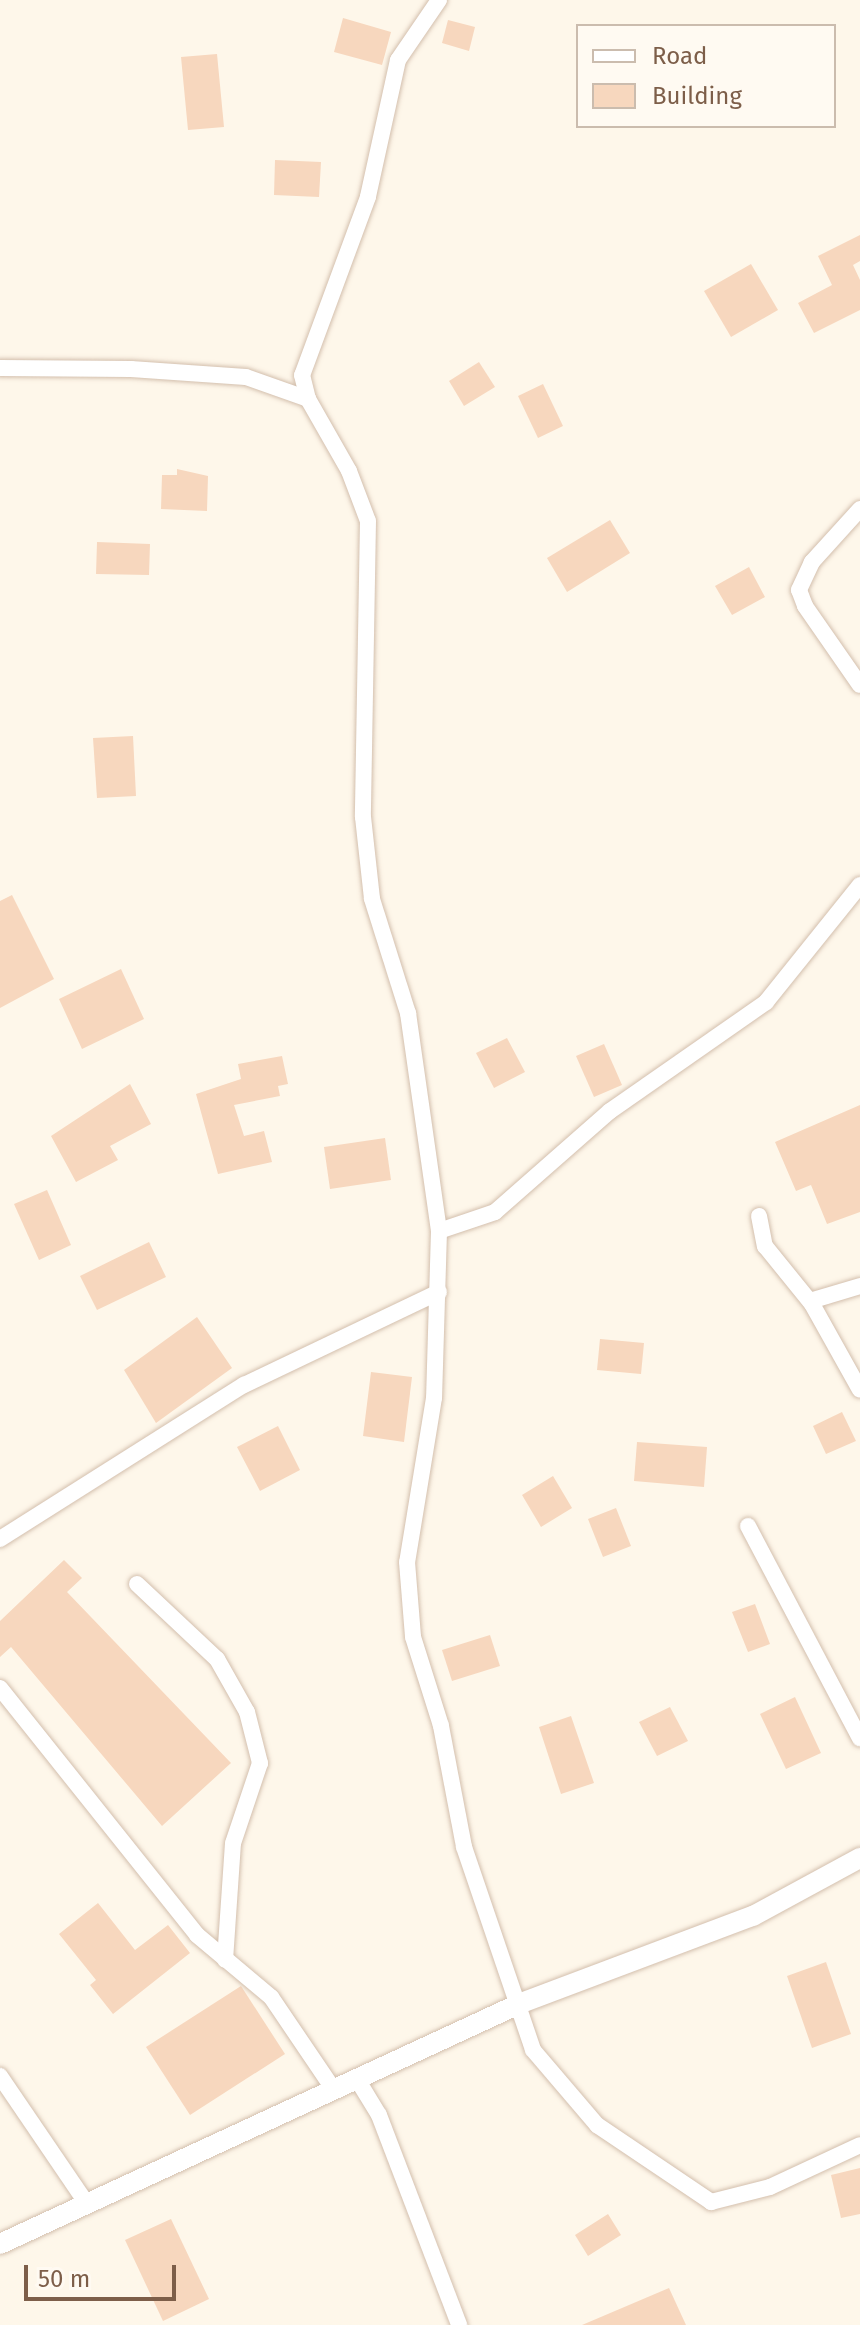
<!DOCTYPE html>
<html>
<head>
<meta charset="utf-8">
<style>
  body { margin:0 }
  #map { position:relative; width:860px; height:2325px; overflow:hidden; background:#fef7ea; font-family:"Fira Sans",sans-serif }
  div>[style] { position:absolute }
  .building>* { inset:0; background:#f7d7be }
  .roads { filter:drop-shadow(0 0 2px #d3bfad) drop-shadow(0 0 2px #d3bfad) }
  .minor>* { height:16px; margin:-8px; padding:0 8px; transform-origin:8px; border-radius:8px; background:#fff }
  .tertiary>* { height:20px; margin:-10px; padding:0 10px; transform-origin:10px; border-radius:10px; background:#fff }
  span { translate:-50% -50%; white-space:nowrap; text-align:center; line-height:1.15; -webkit-text-stroke:6px #fffaf2; paint-order:stroke }
  .legend { position:absolute; left:576px; top:24px; width:260px; height:104px; box-sizing:border-box; background:#fffaf2; border:2px solid #cbbcae; margin:0; padding:10px 14px; list-style:none; font-size:24px; color:#7d5e49 }
  .legend li { display:flex; align-items:center; gap:16px; height:40px }
  .legend b { width:40px; border:2px solid #cbbcae }
  .scale { position:absolute; left:24px; top:2265px; width:152px; height:36px; box-sizing:border-box; border:4px solid #7d5e49; border-top:0; padding-left:10px; font-size:24px; line-height:28px; white-space:nowrap; color:#7d5e49; -webkit-text-stroke:6px #fffaf2; paint-order:stroke }
</style>
</head>
<body>
<div id="map">
  <div class="building">
    <i style="clip-path:polygon(343px 18px,391px 32px,382px 65px,334px 52px)"></i>
    <i style="clip-path:polygon(448px 20px,475px 27px,469px 51px,442px 43px)"></i>
    <i style="clip-path:polygon(217px 54px,224px 127px,188px 130px,181px 57px)"></i>
    <i style="clip-path:polygon(275px 160px,321px 162px,319px 197px,274px 195px)"></i>
    <i style="clip-path:polygon(860px 235px,860px 261px,853px 265px,860px 280px,860px 310px,814px 333px,798px 303px,832px 285px,818px 256px)"></i>
    <i style="clip-path:polygon(751px 264px,778px 310px,731px 337px,704px 291px)"></i>
    <i style="clip-path:polygon(479px 362px,495px 387px,464px 406px,449px 381px)"></i>
    <i style="clip-path:polygon(543px 384px,563px 426px,538px 438px,518px 396px)"></i>
    <i style="clip-path:polygon(177px 469px,208px 476px,207px 511px,161px 509px,162px 475px,177px 475px)"></i>
    <i style="clip-path:polygon(610px 520px,630px 553px,567px 592px,547px 558px)"></i>
    <i style="clip-path:polygon(97px 542px,150px 544px,149px 575px,96px 574px)"></i>
    <i style="clip-path:polygon(749px 567px,765px 597px,732px 615px,715px 586px)"></i>
    <i style="clip-path:polygon(133px 736px,136px 796px,97px 798px,93px 738px)"></i>
    <i style="clip-path:polygon(12px 895px,54px 979px,0 1008px,0 901px)"></i>
    <i style="clip-path:polygon(121px 969px,144px 1019px,82px 1049px,59px 999px)"></i>
    <i style="clip-path:polygon(507px 1038px,525px 1072px,494px 1088px,476px 1053px)"></i>
    <i style="clip-path:polygon(604px 1044px,622px 1085px,594px 1097px,576px 1056px)"></i>
    <i style="clip-path:polygon(282px 1056px,288px 1084px,278px 1086px,280px 1096px,234px 1105px,244px 1136px,264px 1131px,272px 1162px,218px 1174px,196px 1094px,241px 1079px,238px 1064px)"></i>
    <i style="clip-path:polygon(130px 1084px,151px 1124px,110px 1146px,118px 1160px,76px 1182px,51px 1136px)"></i>
    <i style="clip-path:polygon(860px 1105px,860px 1212px,827px 1224px,811px 1185px,796px 1191px,775px 1142px)"></i>
    <i style="clip-path:polygon(385px 1138px,391px 1180px,330px 1189px,324px 1147px)"></i>
    <i style="clip-path:polygon(47px 1190px,71px 1245px,39px 1260px,14px 1204px)"></i>
    <i style="clip-path:polygon(149px 1242px,166px 1277px,97px 1310px,80px 1276px)"></i>
    <i style="clip-path:polygon(197px 1317px,232px 1368px,156px 1423px,124px 1370px)"></i>
    <i style="clip-path:polygon(600px 1339px,644px 1343px,641px 1374px,597px 1370px)"></i>
    <i style="clip-path:polygon(371px 1372px,412px 1377px,404px 1442px,363px 1436px)"></i>
    <i style="clip-path:polygon(842px 1412px,856px 1441px,826px 1454px,813px 1426px)"></i>
    <i style="clip-path:polygon(278px 1426px,300px 1470px,260px 1491px,237px 1447px)"></i>
    <i style="clip-path:polygon(637px 1442px,707px 1447px,704px 1487px,634px 1481px)"></i>
    <i style="clip-path:polygon(553px 1476px,572px 1508px,541px 1527px,522px 1495px)"></i>
    <i style="clip-path:polygon(616px 1508px,631px 1546px,603px 1557px,588px 1519px)"></i>
    <i style="clip-path:polygon(64px 1560px,82px 1578px,67px 1592px,231px 1763px,162px 1826px,11px 1647px,0 1657px,0 1621px)"></i>
    <i style="clip-path:polygon(755px 1604px,770px 1644px,748px 1652px,732px 1612px)"></i>
    <i style="clip-path:polygon(490px 1635px,500px 1666px,452px 1681px,442px 1650px)"></i>
    <i style="clip-path:polygon(795px 1697px,821px 1753px,786px 1769px,760px 1714px)"></i>
    <i style="clip-path:polygon(670px 1707px,688px 1741px,657px 1756px,639px 1722px)"></i>
    <i style="clip-path:polygon(571px 1716px,594px 1783px,561px 1794px,539px 1727px)"></i>
    <i style="clip-path:polygon(98px 1903px,135px 1950px,168px 1925px,190px 1953px,113px 2014px,90px 1985px,96px 1980px,59px 1934px)"></i>
    <i style="clip-path:polygon(826px 1962px,851px 2034px,812px 2048px,787px 1976px)"></i>
    <i style="clip-path:polygon(241px 1986px,285px 2054px,190px 2115px,146px 2047px)"></i>
    <i style="clip-path:polygon(860px 2168px,860px 2214px,841px 2218px,831px 2175px)"></i>
    <i style="clip-path:polygon(608px 2214px,621px 2235px,588px 2256px,575px 2235px)"></i>
    <i style="clip-path:polygon(171px 2219px,209px 2299px,163px 2321px,125px 2240px)"></i>
    <i style="clip-path:polygon(669px 2288px,686px 2325px,582px 2325px)"></i>
  </div>
  <div class="roads">
    <div class="minor">
      <i style="left:439px;top:0;width:73px;rotate:124.3deg"></i>
      <i style="left:398px;top:60px;width:140px;rotate:102.4deg"></i>
      <i style="left:368px;top:197px;width:190px;rotate:110.3deg"></i>
      <i style="left:302px;top:375px;width:25px;rotate:76deg"></i>
      <i style="left:308px;top:399px;width:83px;rotate:60.3deg"></i>
      <i style="left:349px;top:471px;width:53px;rotate:69.2deg"></i>
      <i style="left:368px;top:521px;width:296px;rotate:91deg"></i>
      <i style="left:363px;top:817px;width:82px;rotate:83.7deg"></i>
      <i style="left:372px;top:899px;width:120px;rotate:72.5deg"></i>
      <i style="left:408px;top:1013px;width:220px;rotate:81.9deg"></i>
      <i style="left:439px;top:1231px;width:167px;rotate:91.7deg"></i>
      <i style="left:434px;top:1398px;width:166px;rotate:99.3deg"></i>
      <i style="left:407px;top:1562px;width:75px;rotate:85.4deg"></i>
      <i style="left:413px;top:1637px;width:93px;rotate:72.5deg"></i>
      <i style="left:441px;top:1726px;width:123px;rotate:79.2deg"></i>
      <i style="left:464px;top:1847px;width:214px;rotate:71.2deg"></i>
      <i style="left:533px;top:2050px;width:99px;rotate:49.5deg"></i>
      <i style="left:597px;top:2125px;width:138px;rotate:34deg"></i>
      <i style="left:711px;top:2202px;width:61px;rotate:-14.3deg"></i>
      <i style="left:770px;top:2187px;width:99px;rotate:-25deg"></i>
      <i style="left:0;top:368px;width:131px;rotate:0.4deg"></i>
      <i style="left:131px;top:369px;width:115px;rotate:4deg"></i>
      <i style="left:246px;top:377px;width:66px;rotate:19.5deg"></i>
      <i style="left:860px;top:509px;width:72px;rotate:132.2deg"></i>
      <i style="left:812px;top:562px;width:31px;rotate:115deg"></i>
      <i style="left:799px;top:590px;width:17px;rotate:69deg"></i>
      <i style="left:805px;top:606px;width:96px;rotate:55.2deg"></i>
      <i style="left:759px;top:1216px;width:31px;rotate:79deg"></i>
      <i style="left:765px;top:1246px;width:75px;rotate:51deg"></i>
      <i style="left:812px;top:1304px;width:98px;rotate:60.8deg"></i>
      <i style="left:439px;top:1231px;width:59px;rotate:-18.7deg"></i>
      <i style="left:495px;top:1212px;width:153px;rotate:-41.3deg"></i>
      <i style="left:610px;top:1111px;width:190px;rotate:-34.9deg"></i>
      <i style="left:766px;top:1002px;width:150px;rotate:-51.2deg"></i>
      <i style="left:810px;top:1301px;width:52px;rotate:-16.7deg"></i>
      <i style="left:748px;top:1526px;width:240px;rotate:62.2deg"></i>
      <i style="left:0;top:1539px;width:289px;rotate:-32.3deg"></i>
      <i style="left:244px;top:1385px;width:216px;rotate:-25.5deg"></i>
      <i style="left:137px;top:1584px;width:110px;rotate:43.2deg"></i>
      <i style="left:217px;top:1659px;width:61px;rotate:60.5deg"></i>
      <i style="left:247px;top:1712px;width:53px;rotate:75.7deg"></i>
      <i style="left:260px;top:1763px;width:84px;rotate:108.6deg"></i>
      <i style="left:233px;top:1843px;width:117px;rotate:93.9deg"></i>
      <i style="left:0;top:1688px;width:316px;rotate:51.4deg"></i>
      <i style="left:197px;top:1935px;width:97px;rotate:40deg"></i>
      <i style="left:271px;top:1997px;width:112px;rotate:55.9deg"></i>
      <i style="left:0;top:2076px;width:155px;rotate:55.8deg"></i>
      <i style="left:357px;top:2079px;width:42px;rotate:58.6deg"></i>
      <i style="left:379px;top:2115px;width:225px;rotate:69.1deg"></i>
    </div>
    <div class="tertiary">
      <i style="left:0;top:2244px;width:574px;rotate:-24.82deg"></i>
      <i style="left:521px;top:2003px;width:248px;rotate:-20.6deg"></i>
      <i style="left:753px;top:1916px;width:122px;rotate:-28.5deg"></i>
    </div>
  </div>
  <ul class="legend">
  <li><b style="height:10px;background:#fff"></b>Road</li>
  <li><b style="height:22px;background:#f7d7be"></b>Building</li>
  </ul>
  <div class="scale">50 m</div>
</div>
</body>
</html>
